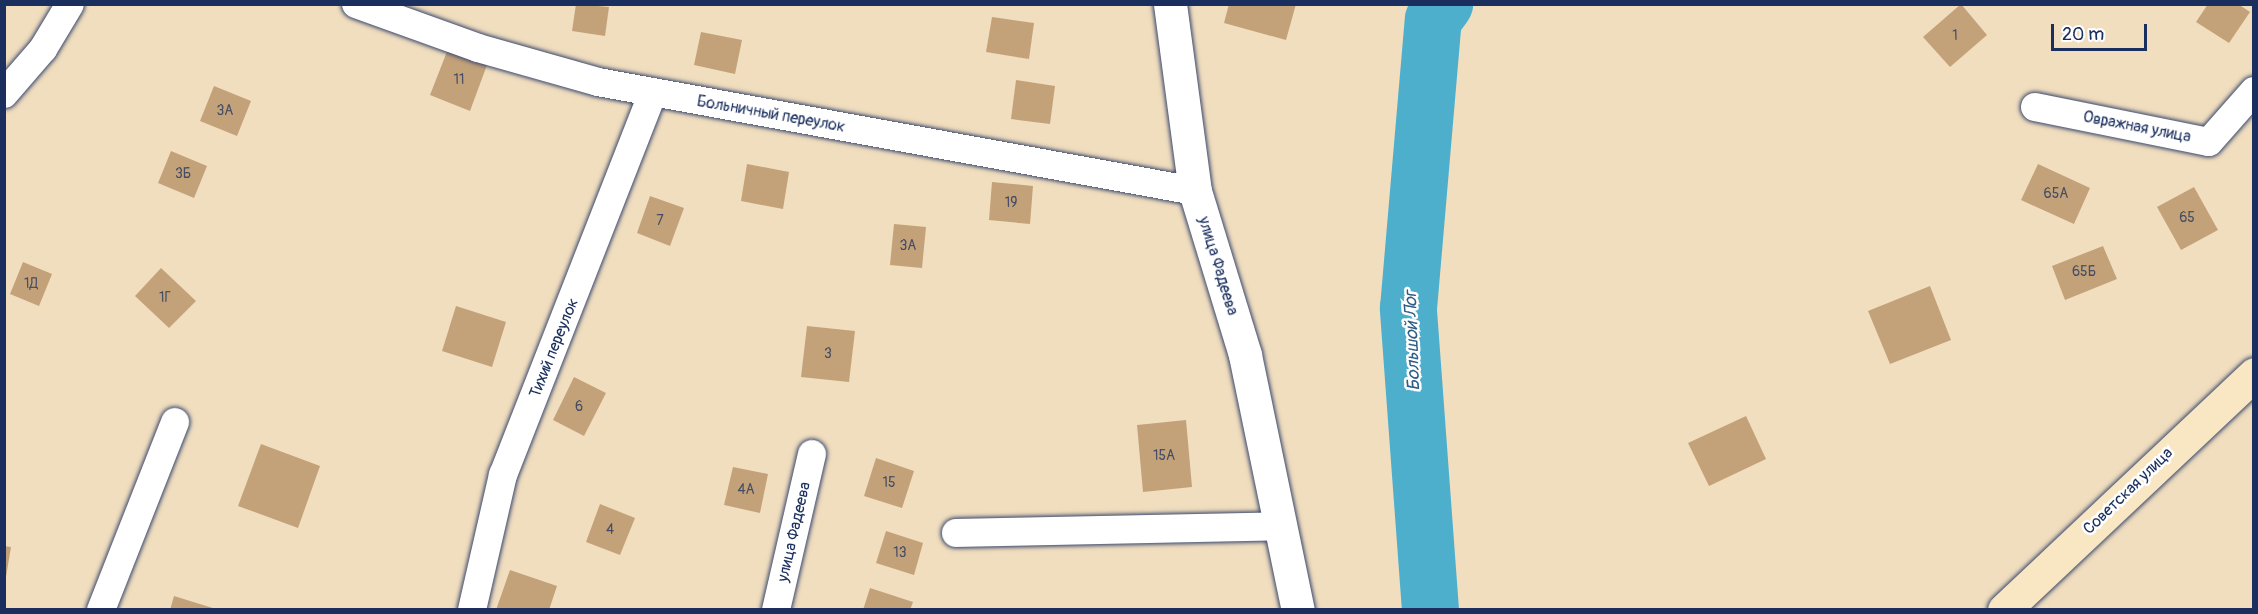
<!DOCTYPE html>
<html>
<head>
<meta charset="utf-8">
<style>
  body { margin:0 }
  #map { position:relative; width:2258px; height:614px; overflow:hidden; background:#f1debf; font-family:Pangolin,sans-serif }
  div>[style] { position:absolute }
  .river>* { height:57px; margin:-28.5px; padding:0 28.5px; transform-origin:28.5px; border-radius:28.5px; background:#4eafcd }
  .building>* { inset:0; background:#c4a279 }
  .roads { filter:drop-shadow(0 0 2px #3b496d) drop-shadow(0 0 2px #3b496d) }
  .minor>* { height:28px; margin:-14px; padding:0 14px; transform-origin:14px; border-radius:14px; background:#fff }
  .tertiary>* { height:33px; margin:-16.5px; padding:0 16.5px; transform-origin:16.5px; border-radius:16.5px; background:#fff }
  .secondary>* { height:33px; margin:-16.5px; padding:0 16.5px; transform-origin:16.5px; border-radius:16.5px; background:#f9e7c3 }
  span { translate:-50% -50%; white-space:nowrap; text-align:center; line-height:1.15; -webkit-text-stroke:5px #fff; paint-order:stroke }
  .number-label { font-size:14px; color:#454c65 }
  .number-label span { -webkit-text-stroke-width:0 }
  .street-label { font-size:16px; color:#1b2f5e }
  .water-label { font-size:18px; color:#2d5c85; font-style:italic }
  .frame { position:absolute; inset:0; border:6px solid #1b2f5e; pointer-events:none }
  .scale { position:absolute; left:2051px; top:24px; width:96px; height:27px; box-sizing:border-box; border:3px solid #1b2f5e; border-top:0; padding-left:8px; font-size:18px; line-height:21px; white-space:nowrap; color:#1b2f5e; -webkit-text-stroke:4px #fff; paint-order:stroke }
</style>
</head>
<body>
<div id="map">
  <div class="river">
    <i style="left:1430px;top:610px;width:303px;rotate:-94.2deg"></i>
    <i style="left:1408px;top:308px;width:290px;rotate:-85.1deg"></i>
    <i style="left:1433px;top:19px;width:19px;rotate:-54deg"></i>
  </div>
  <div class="building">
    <i style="clip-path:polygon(576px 4px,609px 7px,605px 36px,572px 31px)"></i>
    <i style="clip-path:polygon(1229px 4px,1296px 4px,1286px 40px,1224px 23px)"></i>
    <i style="clip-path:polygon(1961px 4px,1987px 35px,1950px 67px,1923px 37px)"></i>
    <i style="clip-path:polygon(2208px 4px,2238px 4px,2250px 12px,2229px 43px,2196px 22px)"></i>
    <i style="clip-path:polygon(992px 17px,1034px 23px,1029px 59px,986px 52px)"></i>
    <i style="clip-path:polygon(701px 32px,742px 40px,735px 74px,694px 65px)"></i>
    <i style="clip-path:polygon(448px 49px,487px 65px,470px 111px,430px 95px)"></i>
    <i style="clip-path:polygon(1016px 80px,1055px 86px,1050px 124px,1011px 119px)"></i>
    <i style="clip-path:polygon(214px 86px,251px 101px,237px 136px,200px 121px)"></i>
    <i style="clip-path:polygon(171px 151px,207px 166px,194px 198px,158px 183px)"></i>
    <i style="clip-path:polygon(747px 164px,789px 172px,783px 209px,741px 201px)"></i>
    <i style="clip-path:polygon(2038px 164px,2090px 188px,2074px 224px,2021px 200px)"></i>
    <i style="clip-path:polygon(992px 182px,1033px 186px,1030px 224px,989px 220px)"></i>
    <i style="clip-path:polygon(2194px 187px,2218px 230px,2181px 250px,2157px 207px)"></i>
    <i style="clip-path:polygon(650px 196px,684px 208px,670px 246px,637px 233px)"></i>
    <i style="clip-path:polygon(894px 224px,926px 227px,922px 268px,890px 265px)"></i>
    <i style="clip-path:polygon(2103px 246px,2117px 279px,2065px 300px,2052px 266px)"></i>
    <i style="clip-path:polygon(23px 262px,52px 274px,39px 306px,10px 294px)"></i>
    <i style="clip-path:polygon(161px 268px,196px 301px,169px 328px,135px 296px)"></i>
    <i style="clip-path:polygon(1930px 286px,1951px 340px,1890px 364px,1868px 311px)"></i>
    <i style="clip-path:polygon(456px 306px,506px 322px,492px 367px,442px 351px)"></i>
    <i style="clip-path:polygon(807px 326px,855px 331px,849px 382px,801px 377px)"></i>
    <i style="clip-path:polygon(574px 377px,606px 393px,584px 436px,553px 420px)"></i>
    <i style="clip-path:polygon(1746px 416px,1766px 459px,1709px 486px,1688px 443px)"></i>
    <i style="clip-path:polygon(1186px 420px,1192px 487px,1143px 492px,1137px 425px)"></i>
    <i style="clip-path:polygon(261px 444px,320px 466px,298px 528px,238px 506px)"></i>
    <i style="clip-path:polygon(876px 458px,914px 471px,902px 508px,864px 496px)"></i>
    <i style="clip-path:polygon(733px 467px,768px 474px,760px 513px,724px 505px)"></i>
    <i style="clip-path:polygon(600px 504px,635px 518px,620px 555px,586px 542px)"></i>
    <i style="clip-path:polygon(886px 531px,923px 543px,914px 575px,876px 563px)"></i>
    <i style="clip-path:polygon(4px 546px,11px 547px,6px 577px,4px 577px)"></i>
    <i style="clip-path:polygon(510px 570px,557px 586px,549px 610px,496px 610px)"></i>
    <i style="clip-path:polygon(870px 588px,913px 602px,910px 610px,863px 610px)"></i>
    <i style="clip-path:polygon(174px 596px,216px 609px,216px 610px,170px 610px)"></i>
  </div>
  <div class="roads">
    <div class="minor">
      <i style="left:356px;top:4px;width:130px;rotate:19.8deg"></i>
      <i style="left:478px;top:48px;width:125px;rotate:15.8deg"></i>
      <i style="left:598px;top:82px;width:607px;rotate:10.35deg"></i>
      <i style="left:4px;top:94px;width:60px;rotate:-49.1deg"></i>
      <i style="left:43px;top:49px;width:52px;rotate:-59deg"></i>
      <i style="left:2035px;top:107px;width:177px;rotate:11.4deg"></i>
      <i style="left:2209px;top:142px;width:68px;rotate:-48.6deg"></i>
      <i style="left:956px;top:533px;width:325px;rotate:-1.2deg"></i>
      <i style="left:101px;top:610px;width:202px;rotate:-68.5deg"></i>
      <i style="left:472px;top:610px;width:139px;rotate:-77.1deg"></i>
      <i style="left:503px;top:475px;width:411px;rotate:-68.6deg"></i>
      <i style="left:776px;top:610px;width:160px;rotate:-77deg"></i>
    </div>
    <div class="tertiary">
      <i style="left:1170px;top:4px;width:189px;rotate:82.4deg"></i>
      <i style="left:1195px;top:191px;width:171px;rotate:73deg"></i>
      <i style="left:1245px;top:355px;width:260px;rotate:78.3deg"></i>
    </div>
    <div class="secondary">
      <i style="left:2004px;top:610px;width:344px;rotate:-43.3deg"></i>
    </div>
  </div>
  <div class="number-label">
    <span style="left:1955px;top:36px">1</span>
    <span style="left:459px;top:80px">11</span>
    <span style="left:225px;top:111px">3А</span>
    <span style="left:183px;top:174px">3Б</span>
    <span style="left:2056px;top:194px">65А</span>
    <span style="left:1011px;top:203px">19</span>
    <span style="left:2187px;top:218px">65</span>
    <span style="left:660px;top:221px">7</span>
    <span style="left:908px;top:246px">3А</span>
    <span style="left:2084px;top:272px">65Б</span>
    <span style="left:31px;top:284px">1Д</span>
    <span style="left:165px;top:298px">1Г</span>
    <span style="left:828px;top:354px">3</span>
    <span style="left:579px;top:407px">6</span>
    <span style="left:1164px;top:456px">15А</span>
    <span style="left:889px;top:483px">15</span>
    <span style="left:746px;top:490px">4А</span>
    <span style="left:610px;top:530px">4</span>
    <span style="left:900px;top:553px">13</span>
  </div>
  <div class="street-label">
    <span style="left:771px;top:114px;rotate:10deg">Больничный переулок</span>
    <span style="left:2137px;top:127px;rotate:11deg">Овражная улица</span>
    <span style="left:1218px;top:266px;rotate:73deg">улица Фадеева</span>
    <span style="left:554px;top:348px;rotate:-68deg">Тихий переулок</span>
    <span style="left:2128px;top:491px;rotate:-44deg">Советская улица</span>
    <span style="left:794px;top:532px;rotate:-77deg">улица Фадеева</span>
  </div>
  <div class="water-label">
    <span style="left:1413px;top:341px;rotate:-92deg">Большой Лог</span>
  </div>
  <div class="frame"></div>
  <div class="scale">20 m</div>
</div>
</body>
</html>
